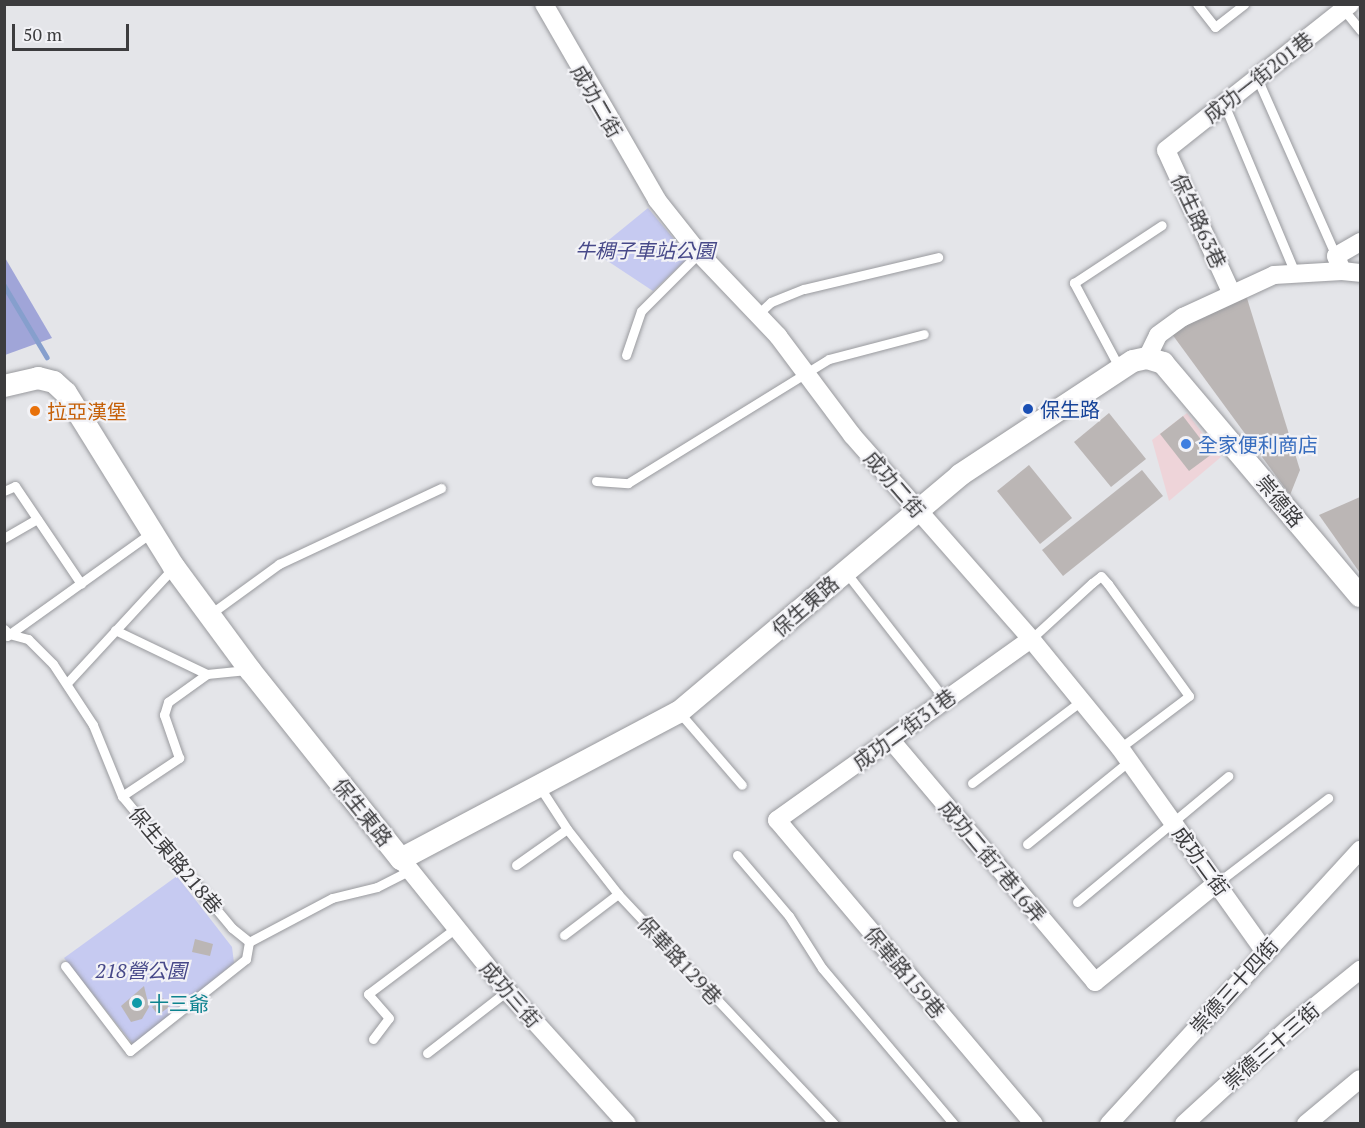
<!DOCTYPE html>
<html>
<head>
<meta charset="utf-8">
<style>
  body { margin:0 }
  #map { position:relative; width:1365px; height:1128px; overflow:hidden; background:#e4e5e9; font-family:"PT Serif","Noto Sans TC",serif }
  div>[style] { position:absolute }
  .commercial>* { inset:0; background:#eed4d9 }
  .green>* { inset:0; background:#c6caf1 }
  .forest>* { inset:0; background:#a0a5d8 }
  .stream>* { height:4.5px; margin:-2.25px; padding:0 2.25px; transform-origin:2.25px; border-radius:2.25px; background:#869fcd }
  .building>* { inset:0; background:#bbb6b5 }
  .roads { filter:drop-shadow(0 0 2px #999a9e) drop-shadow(0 0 2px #999a9e) }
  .service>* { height:9px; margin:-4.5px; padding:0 4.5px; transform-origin:4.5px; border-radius:4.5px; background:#fff }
  .minor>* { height:18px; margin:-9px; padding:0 9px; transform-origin:9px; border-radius:9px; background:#fff }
  .tertiary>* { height:22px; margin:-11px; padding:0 11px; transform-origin:11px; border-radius:11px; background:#fff }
  .dots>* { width:16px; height:16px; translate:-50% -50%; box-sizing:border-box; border:3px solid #f2f2f6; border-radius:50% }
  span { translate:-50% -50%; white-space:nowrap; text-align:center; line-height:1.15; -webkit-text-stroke:4.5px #f2f2f6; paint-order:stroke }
  .street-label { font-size:20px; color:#3c3c3e }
  .park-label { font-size:20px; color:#474989; font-style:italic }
  .transit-label { font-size:20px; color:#164399 }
  .left { translate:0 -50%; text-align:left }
  .food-label { font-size:20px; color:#c56008 }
  .shop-label { font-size:20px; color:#366cbe }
  .culture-label { font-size:20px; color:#0d838f }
  .frame { position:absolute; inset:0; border:6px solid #3c3c3e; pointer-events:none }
  .scale { position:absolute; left:12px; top:24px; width:117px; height:27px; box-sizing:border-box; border:3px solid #3c3c3e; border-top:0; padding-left:8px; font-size:18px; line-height:21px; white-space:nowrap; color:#3c3c3e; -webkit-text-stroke:4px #f2f2f6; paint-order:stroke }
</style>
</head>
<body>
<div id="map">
  <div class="commercial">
    <i style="clip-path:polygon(1187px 413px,1221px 457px,1169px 501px,1152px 440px)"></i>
  </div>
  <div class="green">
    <i style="clip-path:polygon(648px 208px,689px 257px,653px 291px,594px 252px)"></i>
    <i style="clip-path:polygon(177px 876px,232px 947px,234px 963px,137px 1043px,132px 1043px,64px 958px)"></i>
  </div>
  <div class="forest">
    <i style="clip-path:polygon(4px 256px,52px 338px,5px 355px,4px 355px)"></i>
  </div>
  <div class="stream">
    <i style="left:4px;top:285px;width:84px;rotate:59.2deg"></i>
  </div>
  <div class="building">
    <i style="clip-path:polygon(1246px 295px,1300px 470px,1290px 495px,1169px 330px)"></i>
    <i style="clip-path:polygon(1109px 413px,1146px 459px,1111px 487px,1074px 442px)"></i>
    <i style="clip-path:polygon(1183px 416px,1212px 454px,1189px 471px,1160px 434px)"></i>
    <i style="clip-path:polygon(1029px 465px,1072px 518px,1040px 544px,997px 491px)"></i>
    <i style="clip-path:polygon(1142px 470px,1163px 496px,1063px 576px,1042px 550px)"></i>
    <i style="clip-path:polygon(1360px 497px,1360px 573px,1319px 515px)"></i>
    <i style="clip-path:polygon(195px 939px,213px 944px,210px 956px,192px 952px)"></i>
    <i style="clip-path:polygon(144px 986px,149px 1007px,142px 1019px,131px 1022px,121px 1006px)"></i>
    <i style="clip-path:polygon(163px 998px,169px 1007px,158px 1015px,152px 1007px)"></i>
  </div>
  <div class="roads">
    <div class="service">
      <i style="left:1197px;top:4px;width:29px;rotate:52deg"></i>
      <i style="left:1215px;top:27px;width:37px;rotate:-38deg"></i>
      <i style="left:1344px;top:10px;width:26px;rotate:51deg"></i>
      <i style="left:1257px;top:78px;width:195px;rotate:66.1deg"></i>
      <i style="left:1224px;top:104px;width:186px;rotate:67.2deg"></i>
      <i style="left:757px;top:315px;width:19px;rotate:-43deg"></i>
      <i style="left:771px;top:302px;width:35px;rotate:-22deg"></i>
      <i style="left:804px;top:289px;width:138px;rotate:-13.4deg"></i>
      <i style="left:626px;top:355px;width:46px;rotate:-71.2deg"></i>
      <i style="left:641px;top:311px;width:82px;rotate:-45deg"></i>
      <i style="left:1120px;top:369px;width:98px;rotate:-118.1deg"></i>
      <i style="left:1074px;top:283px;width:105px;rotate:-33.4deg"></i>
      <i style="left:596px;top:481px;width:32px;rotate:4deg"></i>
      <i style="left:628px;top:483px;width:236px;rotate:-31.7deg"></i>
      <i style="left:829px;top:359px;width:98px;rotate:-14.7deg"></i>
      <i style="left:4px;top:491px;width:12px;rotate:-24deg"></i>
      <i style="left:15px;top:486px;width:118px;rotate:56deg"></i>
      <i style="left:4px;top:538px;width:38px;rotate:-30deg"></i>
      <i style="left:845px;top:571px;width:163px;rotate:52.2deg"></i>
      <i style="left:209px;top:615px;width:87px;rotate:-36.1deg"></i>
      <i style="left:279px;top:564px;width:179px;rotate:-25.1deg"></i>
      <i style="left:4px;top:629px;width:7px;rotate:45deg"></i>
      <i style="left:9px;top:634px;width:20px;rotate:15deg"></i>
      <i style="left:28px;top:639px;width:35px;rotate:45deg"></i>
      <i style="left:53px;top:664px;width:73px;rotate:56.7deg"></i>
      <i style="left:93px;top:725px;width:77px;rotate:67.8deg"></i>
      <i style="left:122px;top:796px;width:172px;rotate:50.2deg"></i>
      <i style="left:232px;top:928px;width:22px;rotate:39deg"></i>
      <i style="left:249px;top:942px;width:94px;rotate:-27.9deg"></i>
      <i style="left:332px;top:898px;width:46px;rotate:-13.7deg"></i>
      <i style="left:377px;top:887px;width:37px;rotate:-27deg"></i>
      <i style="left:115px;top:630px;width:102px;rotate:25.6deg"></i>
      <i style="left:207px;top:674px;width:40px;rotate:-5.7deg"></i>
      <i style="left:7px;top:636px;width:177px;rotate:-35.6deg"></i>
      <i style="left:1031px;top:639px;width:83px;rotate:-42.6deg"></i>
      <i style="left:1092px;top:583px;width:11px;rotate:-38deg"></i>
      <i style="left:1101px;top:576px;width:11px;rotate:49deg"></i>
      <i style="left:1108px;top:584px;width:138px;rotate:54.1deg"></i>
      <i style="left:1189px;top:696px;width:86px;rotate:143deg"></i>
      <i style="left:67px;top:683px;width:158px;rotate:-47.3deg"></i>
      <i style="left:679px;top:712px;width:96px;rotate:49.2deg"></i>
      <i style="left:972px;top:783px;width:135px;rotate:-36.9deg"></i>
      <i style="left:539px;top:786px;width:51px;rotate:56.9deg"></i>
      <i style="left:567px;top:829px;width:83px;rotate:51.9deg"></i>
      <i style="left:618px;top:894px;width:316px;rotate:46.8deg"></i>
      <i style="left:122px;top:796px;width:69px;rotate:-33.7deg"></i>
      <i style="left:179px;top:758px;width:46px;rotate:-109.2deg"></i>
      <i style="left:164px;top:715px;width:14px;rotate:-73deg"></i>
      <i style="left:168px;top:702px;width:48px;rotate:-35.7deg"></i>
      <i style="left:1027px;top:844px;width:132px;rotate:-39.1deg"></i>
      <i style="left:737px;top:855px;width:80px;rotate:49.6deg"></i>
      <i style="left:789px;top:916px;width:62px;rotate:57.6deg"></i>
      <i style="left:822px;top:968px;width:204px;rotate:49.8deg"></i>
      <i style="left:516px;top:865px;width:62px;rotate:-35.2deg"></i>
      <i style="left:1217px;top:883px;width:140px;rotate:-37.4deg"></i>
      <i style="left:1077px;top:902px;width:197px;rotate:-39.8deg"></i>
      <i style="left:564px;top:935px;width:68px;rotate:-37.2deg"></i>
      <i style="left:65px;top:966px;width:107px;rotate:52.6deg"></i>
      <i style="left:130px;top:1051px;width:148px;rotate:-38.4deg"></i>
      <i style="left:246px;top:959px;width:17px;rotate:-80deg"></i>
      <i style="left:373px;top:1039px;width:26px;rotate:-53deg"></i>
      <i style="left:389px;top:1018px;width:32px;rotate:-131deg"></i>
      <i style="left:368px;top:994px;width:110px;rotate:-36.9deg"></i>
      <i style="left:427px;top:1053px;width:101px;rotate:-37.8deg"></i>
    </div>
    <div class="minor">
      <i style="left:544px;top:4px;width:226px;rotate:60deg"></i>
      <i style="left:657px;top:200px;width:68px;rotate:51.6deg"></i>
      <i style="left:699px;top:253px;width:115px;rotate:46.4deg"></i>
      <i style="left:778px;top:336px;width:124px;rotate:53.2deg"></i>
      <i style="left:852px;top:435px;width:271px;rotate:48.7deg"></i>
      <i style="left:1031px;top:639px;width:141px;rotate:50.8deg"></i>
      <i style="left:1120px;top:748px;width:249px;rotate:54.6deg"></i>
      <i style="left:1342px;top:271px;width:18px;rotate:6deg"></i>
      <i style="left:1231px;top:292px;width:156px;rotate:-114.6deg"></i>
      <i style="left:1166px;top:150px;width:235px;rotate:-38.4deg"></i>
      <i style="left:1147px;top:358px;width:25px;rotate:-64deg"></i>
      <i style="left:1158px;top:335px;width:31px;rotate:-36deg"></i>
      <i style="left:1183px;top:317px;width:100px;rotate:-24.8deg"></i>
      <i style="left:1274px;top:275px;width:68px;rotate:-3.4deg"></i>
      <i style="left:1342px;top:271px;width:16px;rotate:-112deg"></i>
      <i style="left:1336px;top:256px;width:28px;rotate:-30deg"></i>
      <i style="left:1031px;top:639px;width:312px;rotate:144.5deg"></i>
      <i style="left:777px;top:820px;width:398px;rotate:49.8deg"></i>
      <i style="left:890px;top:739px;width:318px;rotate:49.8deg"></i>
      <i style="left:1095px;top:982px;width:157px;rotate:-39.1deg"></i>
      <i style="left:401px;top:859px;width:169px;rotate:51.2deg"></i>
      <i style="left:507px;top:991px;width:179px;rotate:47.9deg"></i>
      <i style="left:1109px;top:1124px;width:372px;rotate:-47.5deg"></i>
      <i style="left:1184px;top:1124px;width:145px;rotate:-42.5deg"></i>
      <i style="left:1291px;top:1026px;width:89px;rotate:-39.1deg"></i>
      <i style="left:1306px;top:1124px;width:70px;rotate:-39.8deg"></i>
    </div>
    <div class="tertiary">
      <i style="left:4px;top:386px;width:35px;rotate:-13deg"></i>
      <i style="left:38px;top:378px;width:16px;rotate:14deg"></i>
      <i style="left:54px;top:382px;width:16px;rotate:43deg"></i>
      <i style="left:66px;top:393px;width:205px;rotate:58.2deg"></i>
      <i style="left:174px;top:567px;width:128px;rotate:53.6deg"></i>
      <i style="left:250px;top:670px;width:242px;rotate:51.4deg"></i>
      <i style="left:401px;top:859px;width:314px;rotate:-27.9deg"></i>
      <i style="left:679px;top:712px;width:368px;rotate:-40.1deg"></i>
      <i style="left:960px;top:475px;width:207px;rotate:-33.4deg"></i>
      <i style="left:1133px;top:361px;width:14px;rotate:-12deg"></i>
      <i style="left:1147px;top:358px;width:17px;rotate:17deg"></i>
      <i style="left:1163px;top:363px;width:305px;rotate:49.8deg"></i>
    </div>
  </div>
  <div class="dots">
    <i style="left:1028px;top:409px;background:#1a4fb4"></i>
    <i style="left:35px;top:411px;background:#e8710a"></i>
    <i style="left:1186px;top:444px;background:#3f7fe0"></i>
    <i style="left:137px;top:1003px;background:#0f9aa8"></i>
  </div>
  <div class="street-label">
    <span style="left:1258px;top:77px;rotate:-38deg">成功一街201巷</span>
    <span style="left:597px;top:101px;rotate:60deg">成功二街</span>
    <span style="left:1199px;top:221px;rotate:65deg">保生路63巷</span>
    <span style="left:895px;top:484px;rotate:49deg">成功二街</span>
    <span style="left:1280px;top:501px;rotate:50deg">崇德路</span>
    <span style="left:805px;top:606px;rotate:-41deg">保生東路</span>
    <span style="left:904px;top:729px;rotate:-36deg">成功二街31巷</span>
    <span style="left:363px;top:812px;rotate:51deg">保生東路</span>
    <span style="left:176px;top:860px;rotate:50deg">保生東路218巷</span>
    <span style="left:993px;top:861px;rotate:50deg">成功二街7巷16弄</span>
    <span style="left:1201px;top:861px;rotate:54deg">成功二街</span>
    <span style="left:680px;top:960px;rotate:47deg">保華路129巷</span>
    <span style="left:905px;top:972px;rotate:50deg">保華路159巷</span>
    <span style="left:1234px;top:986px;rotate:-48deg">崇德三十四街</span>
    <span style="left:511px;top:994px;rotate:49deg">成功三街</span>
    <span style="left:1271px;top:1046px;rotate:-41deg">崇德三十三街</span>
  </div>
  <div class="park-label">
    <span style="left:645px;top:250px">牛稠子車站公園</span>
    <span style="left:141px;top:970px">218營公園</span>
  </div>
  <div class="transit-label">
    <span class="left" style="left:1040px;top:409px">保生路</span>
  </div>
  <div class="food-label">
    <span class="left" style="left:47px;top:411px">拉亞漢堡</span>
  </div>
  <div class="shop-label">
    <span class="left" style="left:1198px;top:444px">全家便利商店</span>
  </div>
  <div class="culture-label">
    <span class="left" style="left:149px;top:1003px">十三爺</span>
  </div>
  <div class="frame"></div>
  <div class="scale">50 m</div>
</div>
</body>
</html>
